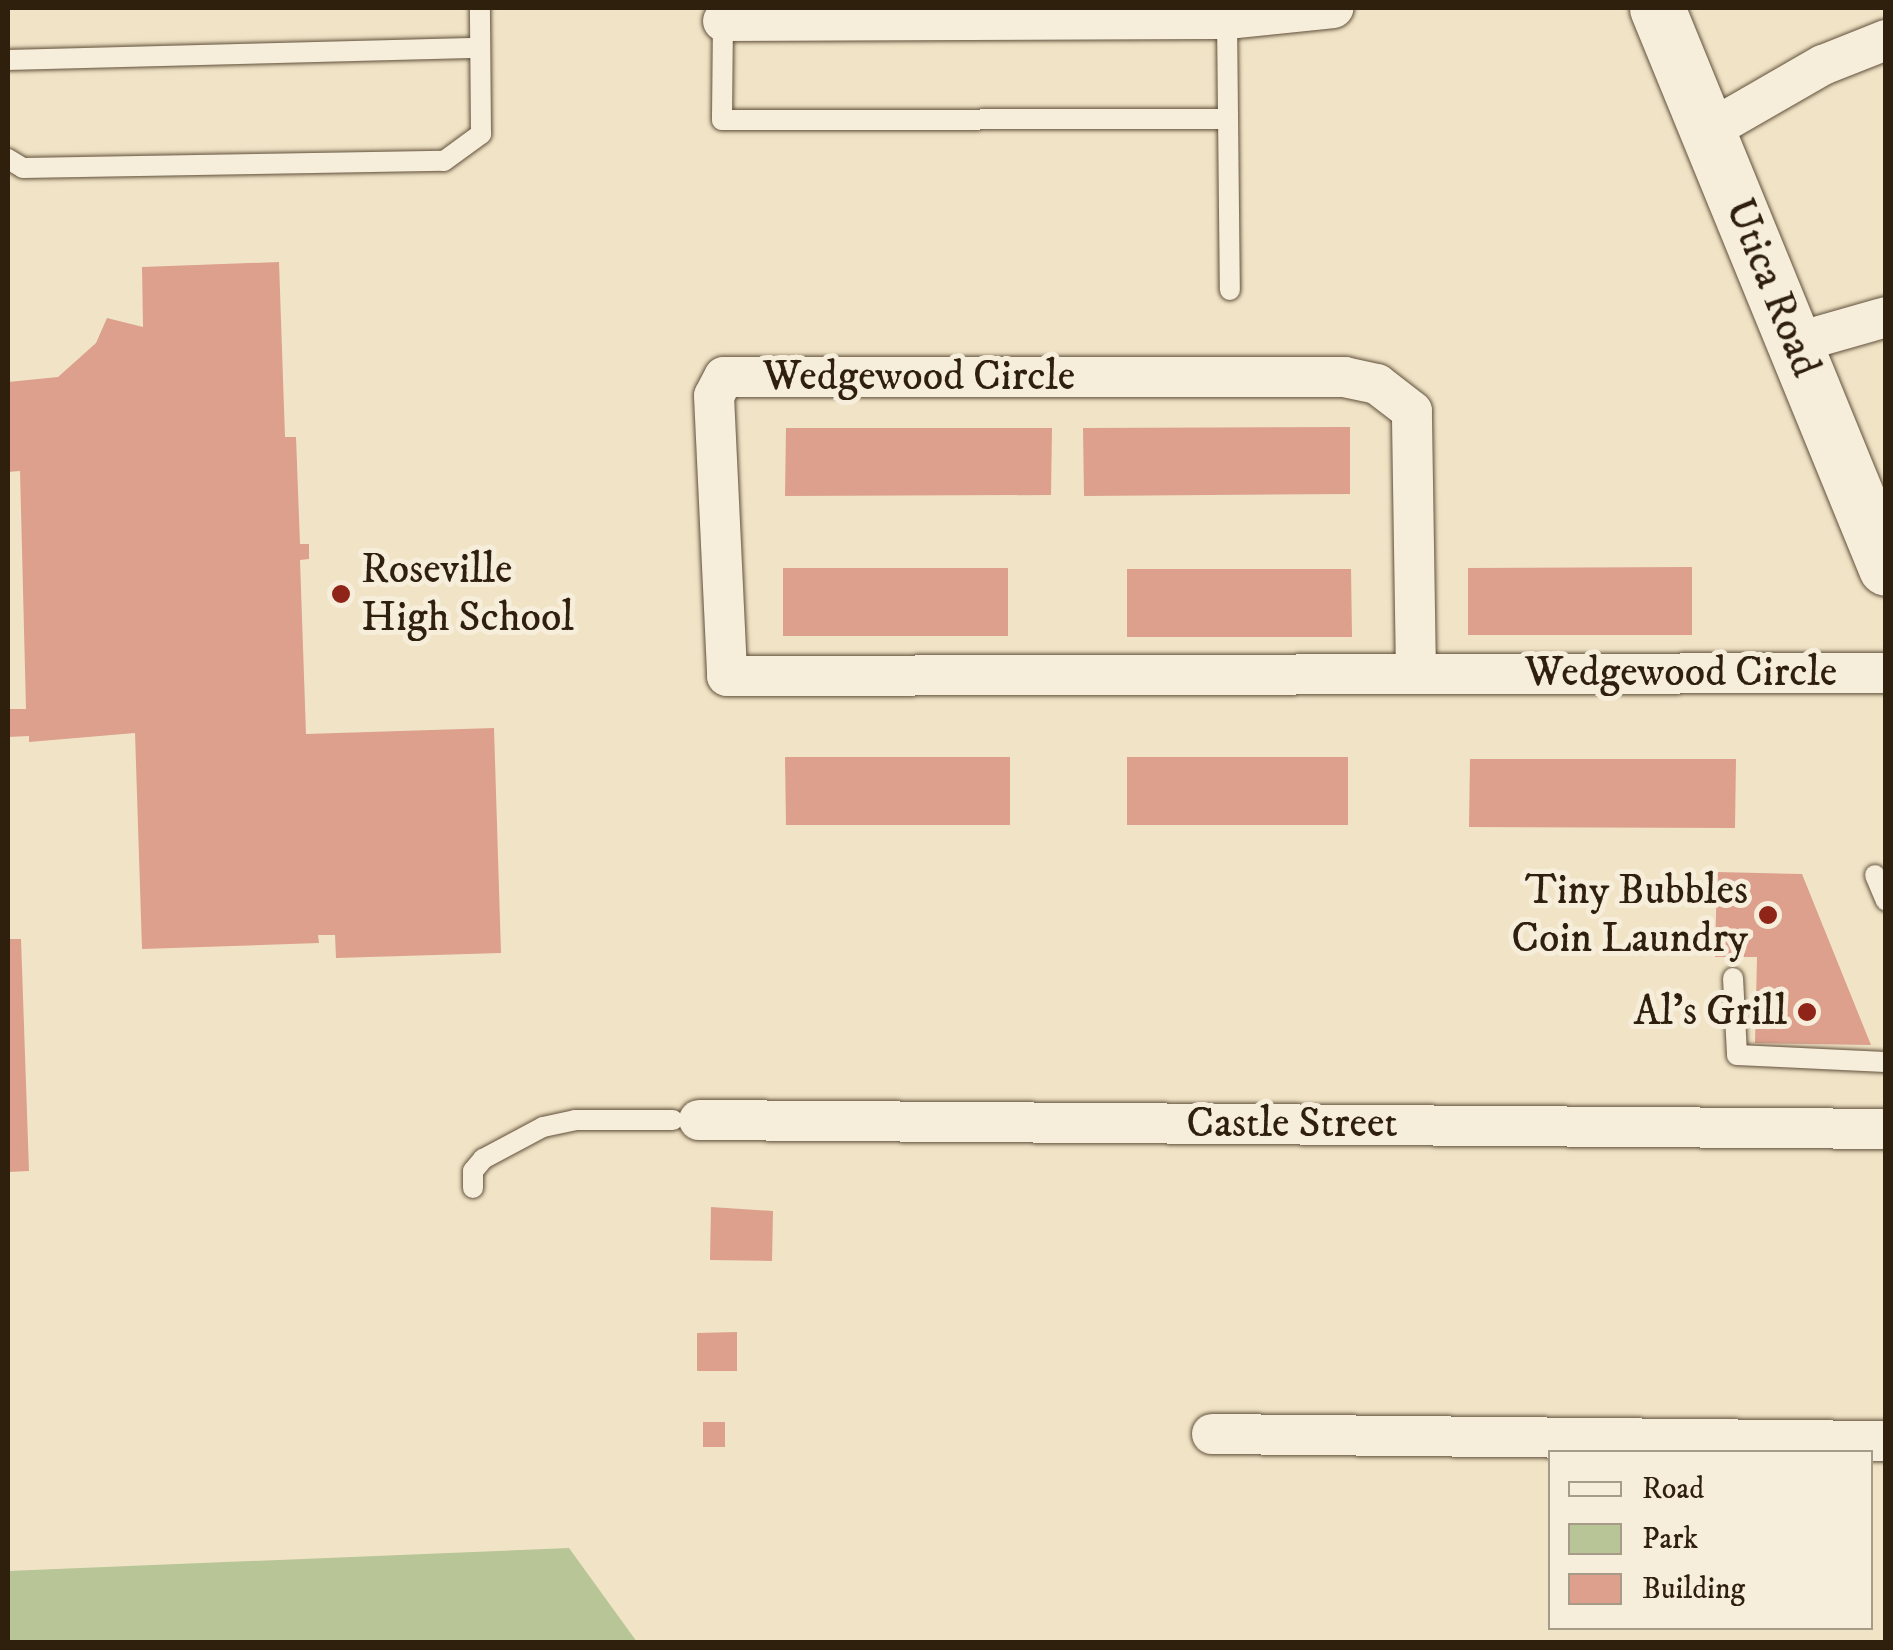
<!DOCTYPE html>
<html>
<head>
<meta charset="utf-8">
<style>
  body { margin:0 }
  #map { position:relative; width:1893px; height:1650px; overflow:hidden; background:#f1e4c6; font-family:"IM FELL DW Pica",serif }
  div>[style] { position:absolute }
  .green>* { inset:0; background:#b8c597 }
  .building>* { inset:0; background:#dca08d }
  .roads { filter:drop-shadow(0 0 2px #60503b) drop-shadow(0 0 2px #60503b) }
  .lane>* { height:20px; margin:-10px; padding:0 10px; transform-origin:10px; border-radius:10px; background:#f6edda }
  .street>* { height:40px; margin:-20px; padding:0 20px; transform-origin:20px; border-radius:20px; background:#f6edda }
  .secondary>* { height:55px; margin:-27.5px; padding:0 27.5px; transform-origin:27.5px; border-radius:27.5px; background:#f6edda }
  .dots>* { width:28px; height:28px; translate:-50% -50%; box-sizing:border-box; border:5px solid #f6edda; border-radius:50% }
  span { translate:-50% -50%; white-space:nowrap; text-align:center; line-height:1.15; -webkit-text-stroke:10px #f6edda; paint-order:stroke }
  .street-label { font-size:42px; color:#2f1f0d }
  .poi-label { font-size:42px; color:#2f1f0d }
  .left { translate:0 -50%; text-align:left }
  .right { translate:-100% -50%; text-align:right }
  .frame { position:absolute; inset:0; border:10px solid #2f1f0d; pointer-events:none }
  .legend { position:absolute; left:1548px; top:1450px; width:325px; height:180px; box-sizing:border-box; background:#f6edda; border:2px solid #a69b88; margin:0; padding:12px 18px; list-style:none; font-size:30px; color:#2f1f0d }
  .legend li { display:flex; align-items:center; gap:20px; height:50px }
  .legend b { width:50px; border:2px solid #a69b88 }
</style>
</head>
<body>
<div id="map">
  <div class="green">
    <i style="clip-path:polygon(569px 1548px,637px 1642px,8px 1642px,8px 1571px)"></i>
  </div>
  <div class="building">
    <i style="clip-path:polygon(279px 262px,285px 437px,296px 437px,300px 544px,309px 544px,309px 559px,300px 560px,306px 734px,494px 728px,501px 953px,336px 958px,335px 935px,318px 935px,319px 943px,142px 949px,135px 733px,29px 742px,29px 736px,8px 737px,8px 709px,26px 709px,20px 471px,8px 472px,8px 382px,58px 377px,96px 343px,107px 318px,143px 327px,142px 267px)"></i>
    <i style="clip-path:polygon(1350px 427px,1350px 494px,1084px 496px,1083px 428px)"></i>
    <i style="clip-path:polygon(786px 428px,1052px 428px,1051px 495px,785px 496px)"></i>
    <i style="clip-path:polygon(1692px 567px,1692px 635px,1468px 635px,1468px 568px)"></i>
    <i style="clip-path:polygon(783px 568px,1008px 568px,1008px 636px,783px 636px)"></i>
    <i style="clip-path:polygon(1127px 569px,1351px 569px,1352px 637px,1127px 637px)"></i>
    <i style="clip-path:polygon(785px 757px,1010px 757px,1010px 825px,786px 825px)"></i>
    <i style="clip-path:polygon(1127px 757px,1348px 757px,1348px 825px,1127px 825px)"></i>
    <i style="clip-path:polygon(1470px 759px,1736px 759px,1735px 828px,1469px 827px)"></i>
    <i style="clip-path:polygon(1717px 872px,1802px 874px,1871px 1045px,1755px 1043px,1757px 957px,1715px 957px)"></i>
    <i style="clip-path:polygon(8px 939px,21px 939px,29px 1171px,8px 1172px)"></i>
    <i style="clip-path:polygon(711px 1207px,773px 1211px,772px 1261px,710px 1260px)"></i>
    <i style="clip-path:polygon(737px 1332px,737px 1371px,697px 1371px,697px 1333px)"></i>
    <i style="clip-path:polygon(703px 1422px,725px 1422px,725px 1447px,703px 1447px)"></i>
  </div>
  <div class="roads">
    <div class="lane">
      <i style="left:1227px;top:19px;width:271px;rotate:89.4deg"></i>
      <i style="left:723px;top:21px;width:99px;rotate:90.6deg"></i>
      <i style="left:722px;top:120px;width:506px;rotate:-0.11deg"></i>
      <i style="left:8px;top:60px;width:472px;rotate:-1.5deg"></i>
      <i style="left:8px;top:159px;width:17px;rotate:31deg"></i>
      <i style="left:23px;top:168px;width:421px;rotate:-1deg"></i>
      <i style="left:444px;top:161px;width:46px;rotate:-36.1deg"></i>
      <i style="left:481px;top:134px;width:126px;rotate:-90.5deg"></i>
      <i style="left:1875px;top:875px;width:28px;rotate:67deg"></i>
      <i style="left:1733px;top:978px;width:77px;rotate:87deg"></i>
      <i style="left:1737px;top:1055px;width:149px;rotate:2.7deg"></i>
      <i style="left:473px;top:1188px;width:17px;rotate:-90deg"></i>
      <i style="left:473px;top:1171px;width:16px;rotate:-50deg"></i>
      <i style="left:483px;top:1159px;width:68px;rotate:-28.1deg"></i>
      <i style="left:543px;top:1127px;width:33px;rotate:-12deg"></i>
      <i style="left:575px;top:1120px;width:98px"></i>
    </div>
    <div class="street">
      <i style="left:723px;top:21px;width:504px;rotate:-0.23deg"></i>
      <i style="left:1227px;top:19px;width:107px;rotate:-5.9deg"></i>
      <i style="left:1708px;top:131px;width:133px;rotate:-29.9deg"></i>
      <i style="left:1823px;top:65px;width:68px;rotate:-21.6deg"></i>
      <i style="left:1795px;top:343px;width:95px;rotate:-15.9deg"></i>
      <i style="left:1416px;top:674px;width:263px;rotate:-90.9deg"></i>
      <i style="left:1412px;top:411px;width:44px;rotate:-142.4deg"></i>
      <i style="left:1377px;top:384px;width:33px;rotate:-168deg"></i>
      <i style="left:1345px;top:377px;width:621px;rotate:180deg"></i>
      <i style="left:724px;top:377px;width:21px;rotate:118deg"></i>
      <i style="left:714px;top:396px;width:280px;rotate:87.3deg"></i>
      <i style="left:727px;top:676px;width:1159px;rotate:-0.15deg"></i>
      <i style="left:699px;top:1120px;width:1187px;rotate:0.43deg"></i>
      <i style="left:1212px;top:1434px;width:674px;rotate:0.6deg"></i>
    </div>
    <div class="secondary">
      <i style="left:1657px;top:8px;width:605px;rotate:67.76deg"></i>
    </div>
  </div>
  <div class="dots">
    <i style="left:341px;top:594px;background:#8f2418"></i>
    <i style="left:1768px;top:915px;background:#8f2418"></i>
    <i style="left:1807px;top:1012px;background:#8f2418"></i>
  </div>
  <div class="street-label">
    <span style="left:1772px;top:288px;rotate:68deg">Utica Road</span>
    <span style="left:919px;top:377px">Wedgewood Circle</span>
    <span style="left:1681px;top:673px">Wedgewood Circle</span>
    <span style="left:1292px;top:1124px">Castle Street</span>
  </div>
  <div class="poi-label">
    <span class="left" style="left:361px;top:594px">Roseville<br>High School</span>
    <span class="right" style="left:1748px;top:915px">Tiny Bubbles<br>Coin Laundry</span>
    <span class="right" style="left:1787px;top:1012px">Al's Grill</span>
  </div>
  <div class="frame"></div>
  <ul class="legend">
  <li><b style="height:12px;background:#f6edda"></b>Road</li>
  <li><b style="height:28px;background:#b8c597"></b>Park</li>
  <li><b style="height:28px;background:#dca08d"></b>Building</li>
  </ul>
</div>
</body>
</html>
